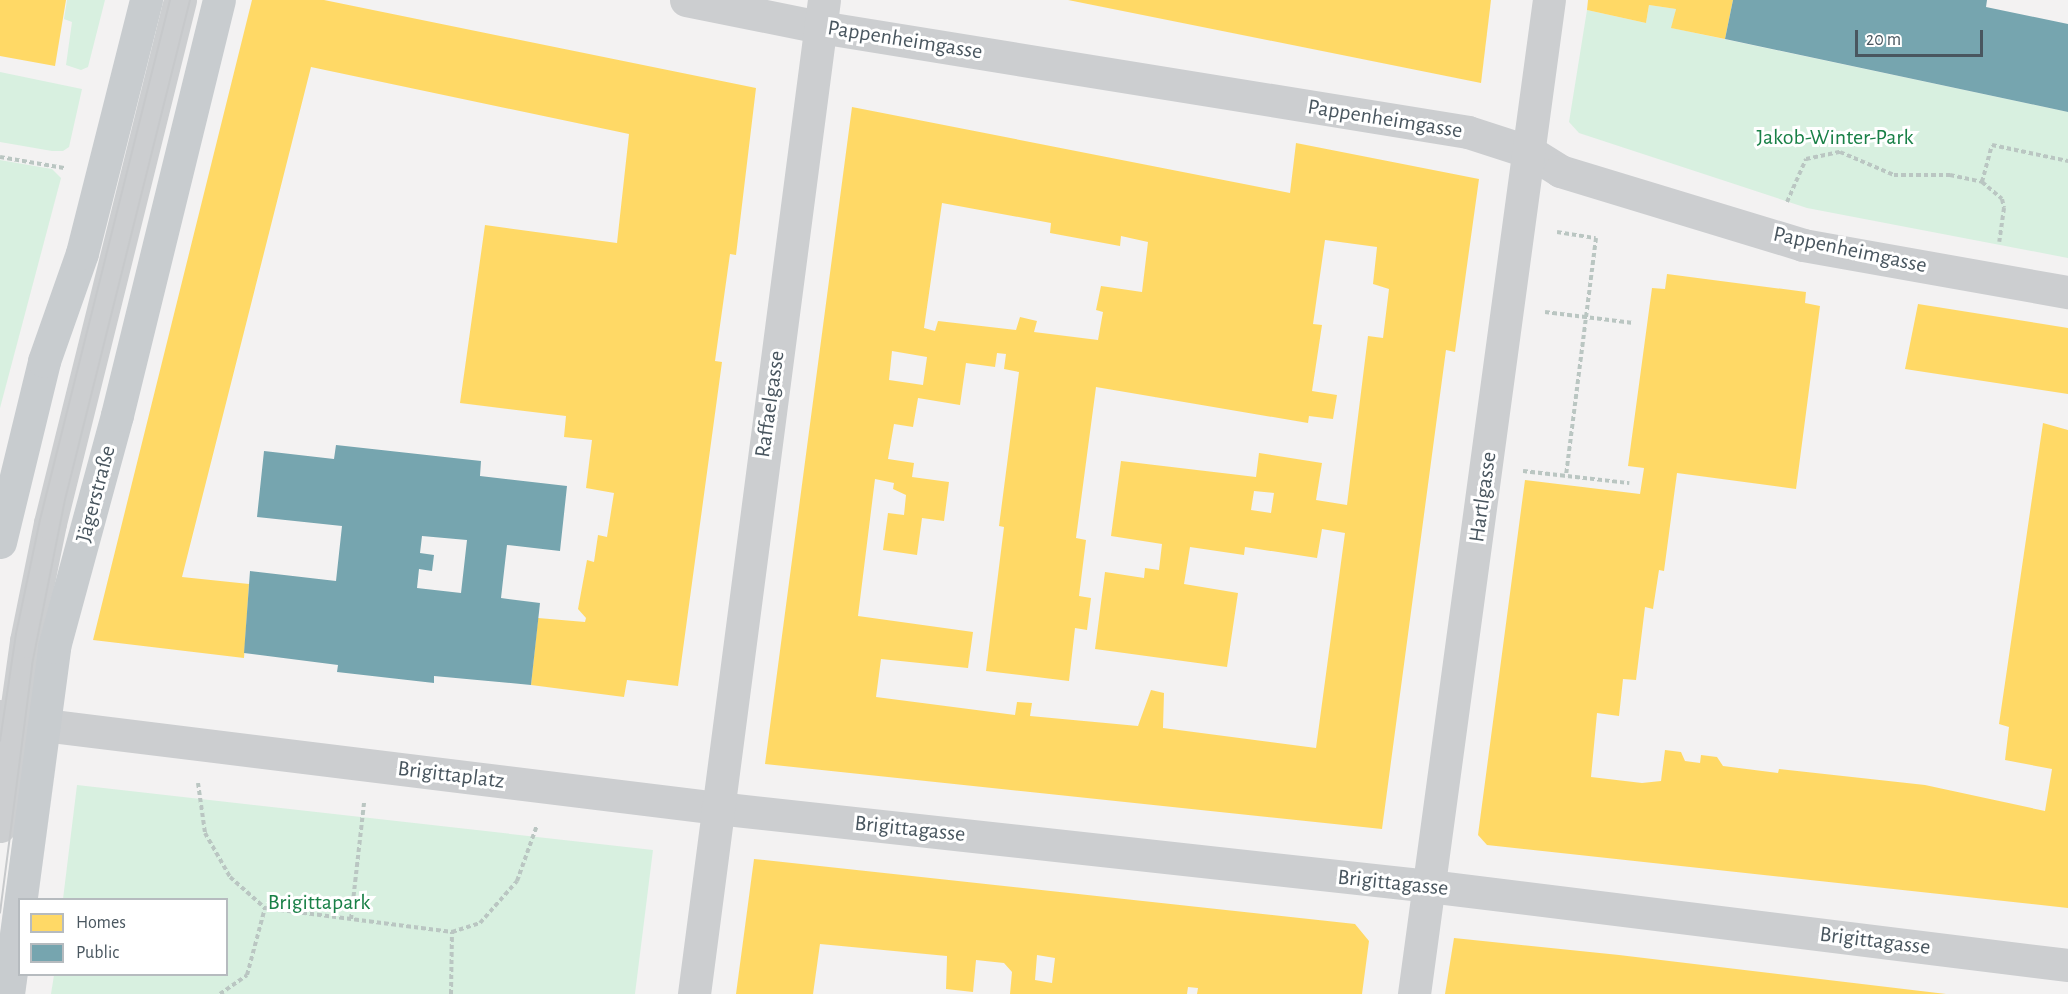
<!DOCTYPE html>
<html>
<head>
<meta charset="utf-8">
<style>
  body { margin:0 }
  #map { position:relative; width:2068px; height:994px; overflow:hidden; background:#f3f2f2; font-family:"Alegreya Sans",sans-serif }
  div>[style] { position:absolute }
  .green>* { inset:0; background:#d8f0e0 }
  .homes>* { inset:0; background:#ffd966 }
  .public>* { inset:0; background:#76a5af }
  .path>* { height:4px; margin-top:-2px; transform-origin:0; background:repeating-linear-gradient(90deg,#bac6c2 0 4.5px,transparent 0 7.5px) }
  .minor>* { height:33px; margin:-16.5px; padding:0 16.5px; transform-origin:16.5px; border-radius:16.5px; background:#ccced0 }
  .major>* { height:33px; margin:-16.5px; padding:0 16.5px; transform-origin:16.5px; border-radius:16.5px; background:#c8cccf }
  .tram>* { height:1.5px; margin:-0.75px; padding:0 0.75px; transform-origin:0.75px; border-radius:0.75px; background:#c7c9cb }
  span { translate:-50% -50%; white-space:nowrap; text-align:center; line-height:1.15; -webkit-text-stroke:6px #fff; paint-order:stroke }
  .street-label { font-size:22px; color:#49565f }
  .park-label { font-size:22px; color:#198047 }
  .legend { position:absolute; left:18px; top:898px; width:210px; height:78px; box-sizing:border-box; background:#fff; border:2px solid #b6bbbf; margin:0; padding:8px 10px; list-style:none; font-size:18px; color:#49565f }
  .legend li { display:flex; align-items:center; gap:12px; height:30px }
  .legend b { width:30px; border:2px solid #b6bbbf }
  .scale { position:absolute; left:1855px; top:30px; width:128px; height:27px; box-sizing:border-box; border:3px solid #49565f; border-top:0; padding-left:8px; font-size:18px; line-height:21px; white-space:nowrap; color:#49565f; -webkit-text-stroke:4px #fff; paint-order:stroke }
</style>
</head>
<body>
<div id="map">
  <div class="green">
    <i style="clip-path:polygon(67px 0,105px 0,88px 67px,81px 70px,66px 65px,72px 22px,64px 19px)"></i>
    <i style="clip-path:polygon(1649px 5px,1676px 9px,1672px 28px,2068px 112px,2068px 258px,1807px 208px,1579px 133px,1569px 122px,1587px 10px,1646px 23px)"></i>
    <i style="clip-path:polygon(0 72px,82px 89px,69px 147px,63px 151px,52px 151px,0 142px)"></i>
    <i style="clip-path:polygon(0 160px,52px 169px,61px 178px,0 408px)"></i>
    <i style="clip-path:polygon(77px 785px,653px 850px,635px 994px,51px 994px,54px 975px,226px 974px,226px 900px,63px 899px)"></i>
  </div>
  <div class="homes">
    <i style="clip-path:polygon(0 0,66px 0,55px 66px,0 56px)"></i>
    <i style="clip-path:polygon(252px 0,324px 0,756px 88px,736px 255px,730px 254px,715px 361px,722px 362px,678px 686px,627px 680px,624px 697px,531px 685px,538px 618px,585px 622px,586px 618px,578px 609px,587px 560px,594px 562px,598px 535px,607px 537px,614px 493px,586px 488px,592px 440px,564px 437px,566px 416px,460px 403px,485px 225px,617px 243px,629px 134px,311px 67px,182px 577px,249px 584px,244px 658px,93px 640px)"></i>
    <i style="clip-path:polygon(1068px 0,1491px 0,1481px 83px)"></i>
    <i style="clip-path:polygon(1588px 0,1733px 0,1725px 39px,1671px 28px,1676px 9px,1649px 5px,1646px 23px,1587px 10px)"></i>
    <i style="clip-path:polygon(evenodd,852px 107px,1290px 193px,1296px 143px,1479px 179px,1455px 352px,1446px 350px,1382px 829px,765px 764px,852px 107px,942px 203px,1051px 223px,1050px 233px,1120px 246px,1121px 236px,1148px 242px,1142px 292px,1101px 286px,1096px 310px,1103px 312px,1098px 340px,1034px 332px,1037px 321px,1020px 317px,1016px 330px,938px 321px,935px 331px,924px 328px,942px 203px,852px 107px,1325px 240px,1377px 247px,1373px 284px,1389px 289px,1383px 338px,1368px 336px,1347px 505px,1316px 500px,1322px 463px,1259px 453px,1256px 477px,1121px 461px,1111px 536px,1162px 544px,1159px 570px,1145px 568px,1144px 578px,1105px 572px,1095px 649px,1227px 667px,1238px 593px,1184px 584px,1190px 547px,1244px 555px,1245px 547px,1317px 558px,1322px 529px,1345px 533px,1316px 748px,1163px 728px,1164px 693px,1151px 690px,1138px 726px,1030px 716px,1032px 703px,1017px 702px,1015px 715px,876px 697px,881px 659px,968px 668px,973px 632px,858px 616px,875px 479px,894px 483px,893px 489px,906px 495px,904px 515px,888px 513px,883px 550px,917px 555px,922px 518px,944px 521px,949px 482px,912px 477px,914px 463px,888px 459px,894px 424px,913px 427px,918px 398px,960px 405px,966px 363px,995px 367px,997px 353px,1006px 354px,1004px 369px,1019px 372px,999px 526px,1004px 527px,986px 671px,1069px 681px,1075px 628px,1087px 630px,1091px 598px,1079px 596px,1086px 540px,1076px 538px,1096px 387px,1308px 423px,1309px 416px,1333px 419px,1337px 395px,1312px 391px,1322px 325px,1313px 324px,1325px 240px,852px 107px,892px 351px,927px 357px,923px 385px,889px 380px,892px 351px,852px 107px,1254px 491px,1274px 493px,1271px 513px,1251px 510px,1254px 491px)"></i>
    <i style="clip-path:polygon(1667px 274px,1806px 292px,1805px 303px,1820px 306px,1796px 489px,1677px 473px,1664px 571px,1659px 570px,1653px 609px,1645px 607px,1636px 680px,1623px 679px,1619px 716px,1597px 713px,1591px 777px,1642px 783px,1661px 781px,1665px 750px,1681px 752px,1685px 761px,1700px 763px,1701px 755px,1717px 757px,1723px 766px,1778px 773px,1779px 769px,1925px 785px,2045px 811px,2052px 769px,2005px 760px,2009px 727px,1999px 724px,2043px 423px,2068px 430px,2068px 908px,1487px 845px,1478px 835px,1525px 480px,1640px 494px,1644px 468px,1628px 466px,1652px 288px,1665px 289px)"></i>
    <i style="clip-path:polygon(1918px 304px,2068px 328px,2068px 394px,1905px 369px)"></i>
    <i style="clip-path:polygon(evenodd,754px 859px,1355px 924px,1369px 941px,1362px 994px,1197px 994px,1198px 988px,1188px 987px,1187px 994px,1010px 994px,1012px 972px,1004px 963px,976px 960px,973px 992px,946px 989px,947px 956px,820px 944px,813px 994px,736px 994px,754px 859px,1037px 955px,1055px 958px,1052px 983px,1035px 980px,1037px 955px)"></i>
    <i style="clip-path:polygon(1454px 938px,1619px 955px,1946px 994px,1445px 994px)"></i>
  </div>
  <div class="public">
    <i style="clip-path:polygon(1733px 0,1987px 0,1986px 7px,2068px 24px,2068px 112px,1725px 39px)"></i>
    <i style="clip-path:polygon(evenodd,336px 445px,481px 461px,480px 476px,567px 486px,560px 551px,507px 545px,501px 598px,540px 603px,531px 685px,434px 676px,434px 683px,337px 672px,338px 665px,244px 653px,250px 571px,336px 581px,342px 526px,257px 517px,264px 451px,334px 459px,336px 445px,422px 536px,467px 540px,461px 593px,417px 588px,419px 569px,432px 571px,434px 555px,420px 553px,422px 536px)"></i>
  </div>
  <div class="path">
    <i style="left:0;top:157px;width:65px;rotate:9.8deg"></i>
    <i style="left:1982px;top:182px;width:38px;rotate:-75deg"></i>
    <i style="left:1992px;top:145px;width:78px;rotate:11.9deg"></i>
    <i style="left:1787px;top:202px;width:47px;rotate:-66.2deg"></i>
    <i style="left:1806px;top:159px;width:35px;rotate:-12deg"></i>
    <i style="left:1840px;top:152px;width:59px;rotate:23.1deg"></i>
    <i style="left:1894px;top:175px;width:56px"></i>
    <i style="left:1950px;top:175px;width:33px;rotate:12deg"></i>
    <i style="left:1982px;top:182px;width:26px;rotate:40deg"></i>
    <i style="left:2002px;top:199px;width:9px;rotate:77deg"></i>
    <i style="left:2004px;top:208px;width:34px;rotate:98deg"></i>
    <i style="left:1557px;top:232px;width:39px;rotate:9deg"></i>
    <i style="left:1596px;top:238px;width:240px;rotate:97.2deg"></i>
    <i style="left:1545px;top:312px;width:89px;rotate:7.1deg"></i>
    <i style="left:1523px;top:471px;width:107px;rotate:6.5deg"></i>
    <i style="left:198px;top:783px;width:50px;rotate:82deg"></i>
    <i style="left:205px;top:833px;width:51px;rotate:60.4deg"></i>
    <i style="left:230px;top:877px;width:47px;rotate:41.5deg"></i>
    <i style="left:265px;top:908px;width:189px;rotate:7.3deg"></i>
    <i style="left:452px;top:932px;width:29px;rotate:-18deg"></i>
    <i style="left:480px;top:923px;width:56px;rotate:-48.6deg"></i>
    <i style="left:517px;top:881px;width:59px;rotate:-70.3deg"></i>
    <i style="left:351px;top:919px;width:117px;rotate:-83.6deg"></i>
    <i style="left:220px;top:994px;width:33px;rotate:-35deg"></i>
    <i style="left:247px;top:975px;width:69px;rotate:-75deg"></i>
    <i style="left:451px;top:994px;width:62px;rotate:-89.1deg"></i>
  </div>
  <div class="minor">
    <i style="left:686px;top:0;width:137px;rotate:11.4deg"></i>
    <i style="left:820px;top:27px;width:656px;rotate:9.2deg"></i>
    <i style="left:1468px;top:132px;width:65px;rotate:17.9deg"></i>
    <i style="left:1530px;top:152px;width:36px;rotate:32deg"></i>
    <i style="left:1560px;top:171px;width:254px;rotate:16.9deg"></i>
    <i style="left:1803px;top:245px;width:269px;rotate:10.1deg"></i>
    <i style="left:0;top:716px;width:45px;rotate:11.6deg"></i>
    <i style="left:44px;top:725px;width:678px;rotate:7.03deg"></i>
    <i style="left:717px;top:808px;width:716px;rotate:6.25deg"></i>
    <i style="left:1429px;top:886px;width:644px;rotate:7.05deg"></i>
    <i style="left:0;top:826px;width:187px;rotate:-82deg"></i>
    <i style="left:26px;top:641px;width:120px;rotate:-78.5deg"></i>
    <i style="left:50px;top:523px;width:539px;rotate:-76.04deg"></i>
    <i style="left:694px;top:994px;width:1002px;rotate:-82.55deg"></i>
    <i style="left:1414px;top:994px;width:1003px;rotate:-82.27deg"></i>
  </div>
  <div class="major">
    <i style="left:0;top:542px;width:186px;rotate:-76.3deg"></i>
    <i style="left:44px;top:361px;width:114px;rotate:-70.6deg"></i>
    <i style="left:82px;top:253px;width:261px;rotate:-75.8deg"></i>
    <i style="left:8px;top:994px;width:350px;rotate:-82.4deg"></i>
    <i style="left:54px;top:647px;width:240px;rotate:-74.8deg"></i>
    <i style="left:117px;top:415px;width:427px;rotate:-76.2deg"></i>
  </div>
  <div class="tram">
    <i style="left:0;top:741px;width:108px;rotate:-81.5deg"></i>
    <i style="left:16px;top:634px;width:116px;rotate:-78.1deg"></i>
    <i style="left:40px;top:520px;width:536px;rotate:-75.96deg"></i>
    <i style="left:0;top:913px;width:250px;rotate:-82.6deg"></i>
    <i style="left:32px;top:665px;width:168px;rotate:-78.7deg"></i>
    <i style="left:65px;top:500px;width:515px;rotate:-75.96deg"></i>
  </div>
  <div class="street-label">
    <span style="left:905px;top:40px;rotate:9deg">Pappenheimgasse</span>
    <span style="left:1385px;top:119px;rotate:9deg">Pappenheimgasse</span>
    <span style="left:1850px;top:250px;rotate:12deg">Pappenheimgasse</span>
    <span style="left:770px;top:404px;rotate:-82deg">Raffaelgasse</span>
    <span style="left:96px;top:494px;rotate:-75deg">Jägerstraße</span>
    <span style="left:1483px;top:497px;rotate:-82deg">Hartlgasse</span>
    <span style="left:451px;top:775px;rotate:7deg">Brigittaplatz</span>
    <span style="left:910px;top:829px;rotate:6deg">Brigittagasse</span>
    <span style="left:1393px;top:883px;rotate:6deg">Brigittagasse</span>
    <span style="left:1875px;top:941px;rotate:7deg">Brigittagasse</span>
  </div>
  <div class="park-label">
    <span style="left:1835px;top:138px">Jakob-Winter-Park</span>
    <span style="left:319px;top:903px">Brigittapark</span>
  </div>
  <ul class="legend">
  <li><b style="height:16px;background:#ffd966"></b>Homes</li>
  <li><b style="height:16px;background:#76a5af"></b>Public</li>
  </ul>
  <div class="scale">20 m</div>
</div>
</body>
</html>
